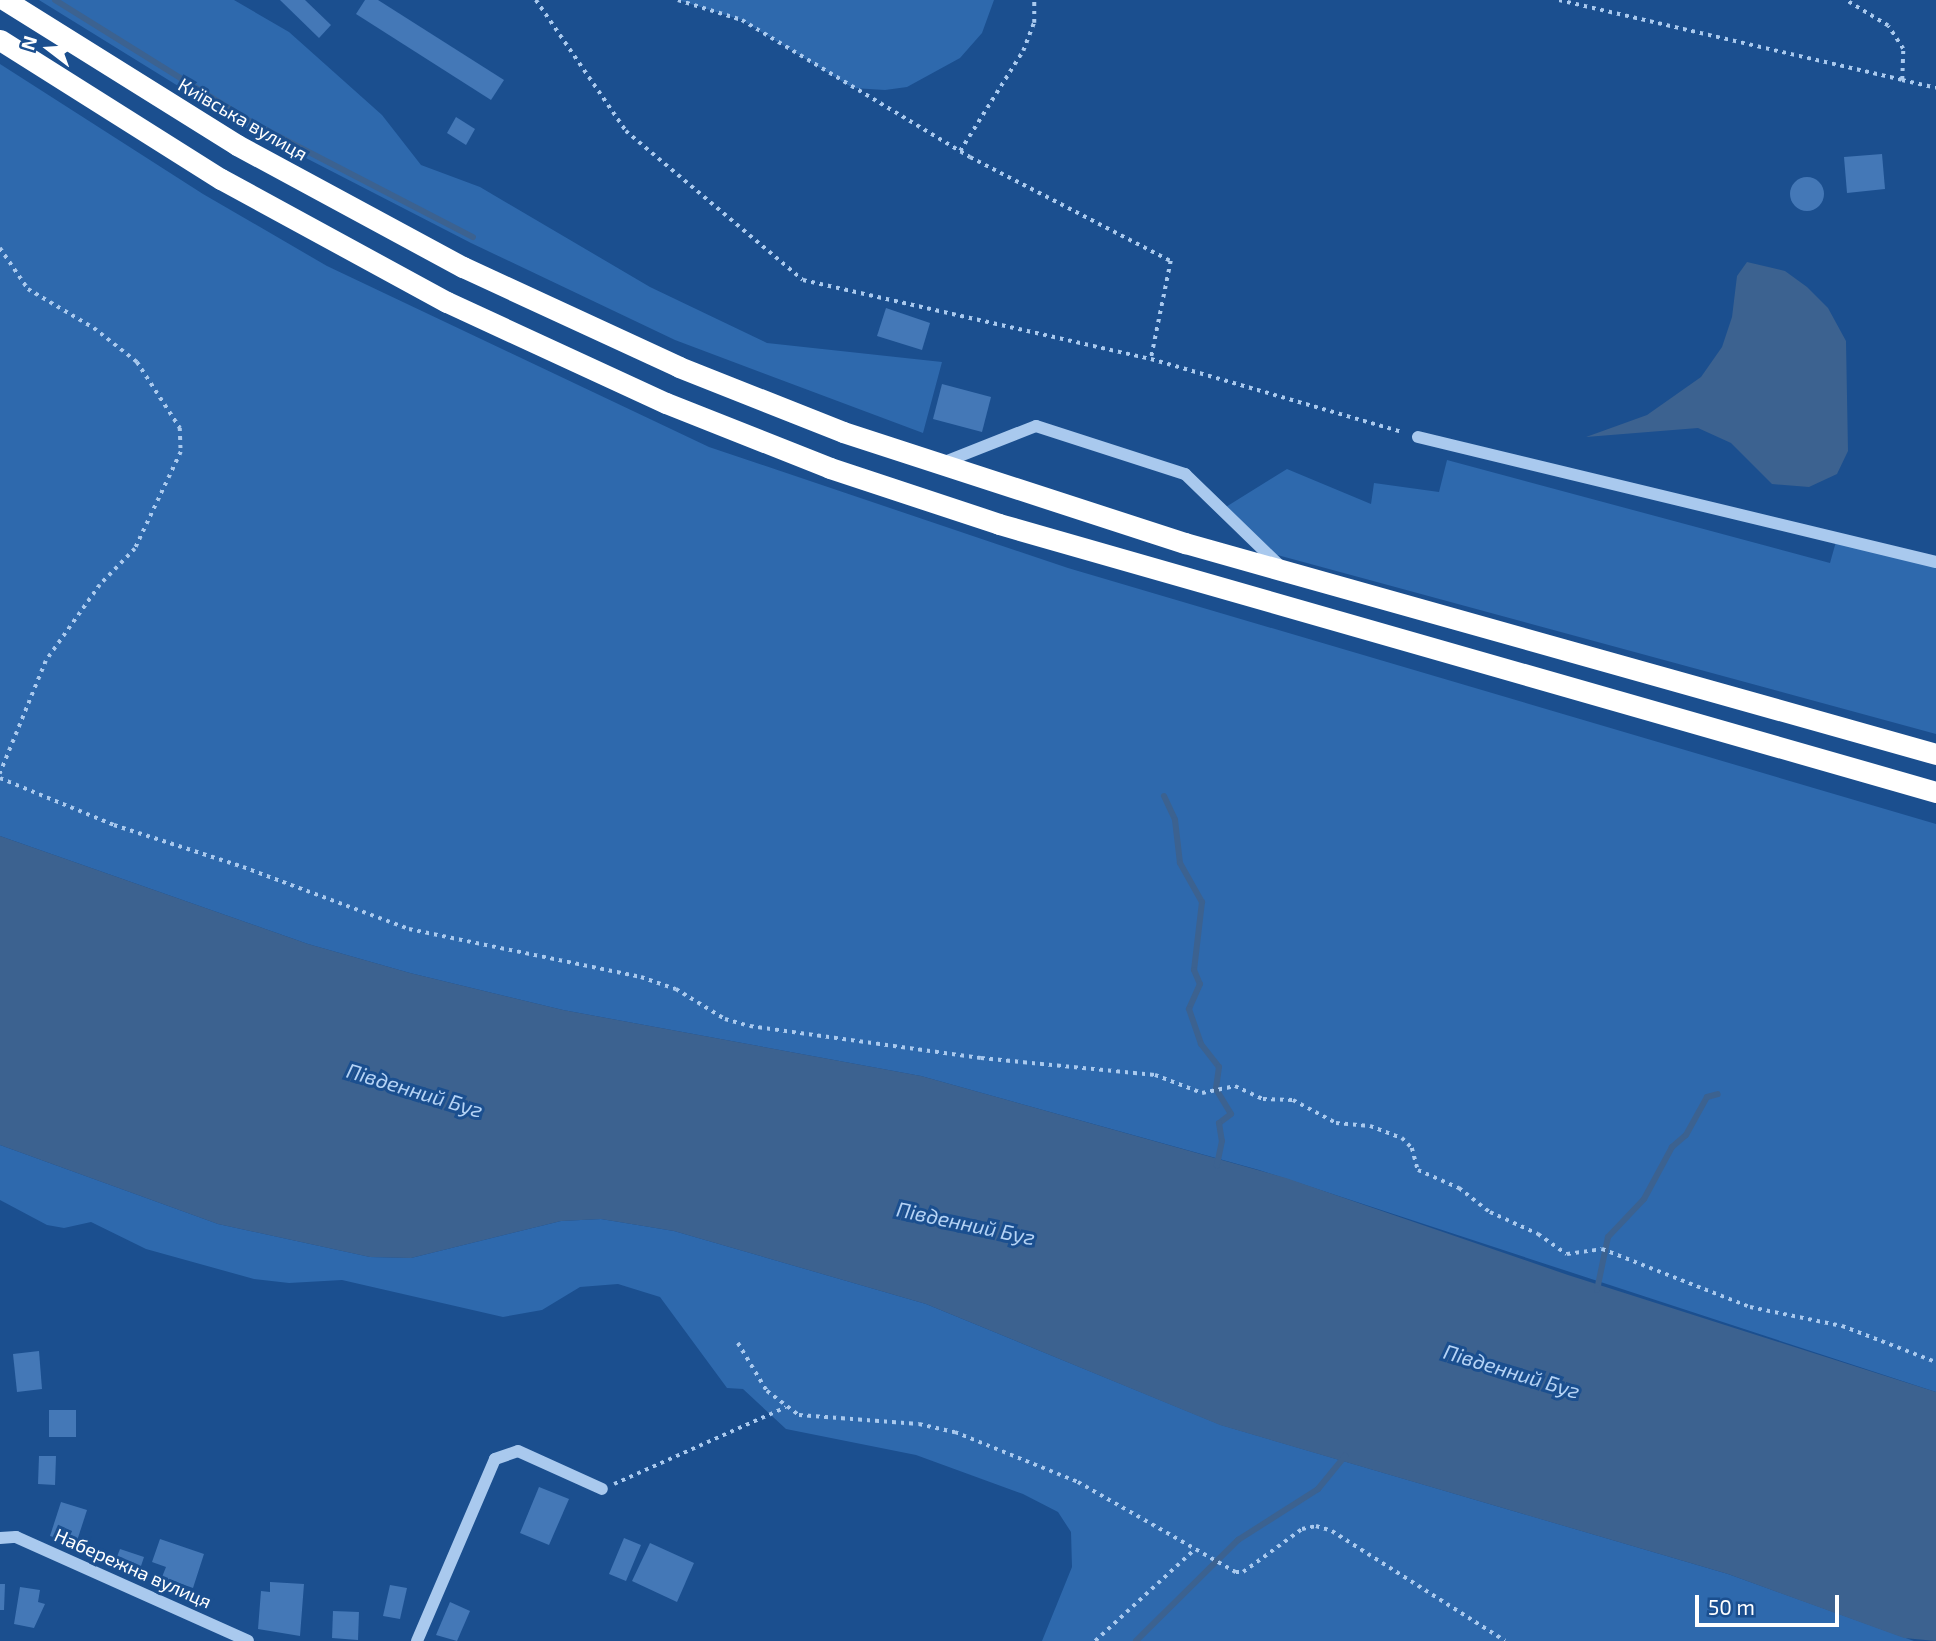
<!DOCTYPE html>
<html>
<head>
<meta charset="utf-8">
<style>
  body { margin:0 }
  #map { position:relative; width:1936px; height:1641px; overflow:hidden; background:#1b4f8f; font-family:"Exo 2",sans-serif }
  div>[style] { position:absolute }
  .green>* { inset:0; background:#2e69ad }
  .water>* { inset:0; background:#3c6290 }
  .stream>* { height:6px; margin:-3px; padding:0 3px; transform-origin:3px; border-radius:3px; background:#3c6290 }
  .building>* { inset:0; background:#4478b7 }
  .round { border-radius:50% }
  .path>* { height:3.5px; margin-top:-1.75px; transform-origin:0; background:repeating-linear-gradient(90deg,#a9c9ee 0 3.5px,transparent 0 8.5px) }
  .minor>* { height:12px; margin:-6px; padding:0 6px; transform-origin:6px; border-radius:6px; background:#a9c9ee }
  .highway>* { height:21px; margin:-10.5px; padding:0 10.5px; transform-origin:10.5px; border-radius:10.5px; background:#fff }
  span { translate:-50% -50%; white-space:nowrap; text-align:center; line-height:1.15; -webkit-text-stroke:6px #1b4f8f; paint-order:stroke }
  .street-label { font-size:19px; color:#fff }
  .water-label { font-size:21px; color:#b5d3f5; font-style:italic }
  .north { position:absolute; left:14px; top:14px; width:70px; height:70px; -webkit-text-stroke:5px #1b4f8f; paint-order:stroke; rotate:287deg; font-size:19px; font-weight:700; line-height:28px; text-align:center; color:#fff }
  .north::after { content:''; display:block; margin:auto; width:24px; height:32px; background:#fff; clip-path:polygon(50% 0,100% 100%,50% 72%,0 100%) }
  .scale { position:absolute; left:1695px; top:1595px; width:144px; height:32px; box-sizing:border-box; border:4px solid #fff; border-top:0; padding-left:9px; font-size:21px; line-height:24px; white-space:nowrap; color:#fff; -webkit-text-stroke:5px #1b4f8f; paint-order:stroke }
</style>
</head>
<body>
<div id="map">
  <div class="green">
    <i style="clip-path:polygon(39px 0,234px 0,289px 32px,382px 115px,421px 165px,480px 187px,650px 287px,767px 343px,942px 362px,923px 433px,675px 340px,471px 243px,238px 123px)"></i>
    <i style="clip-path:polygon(678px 0,994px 0,982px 33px,960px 58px,907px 87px,885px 90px,853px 88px,742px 20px)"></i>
    <i style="clip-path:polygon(0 64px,203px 194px,327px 266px,709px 447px,1068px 568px,1936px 824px,1936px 1392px,1259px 1170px,921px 1076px,563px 1010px,410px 973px,308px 944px,0 836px)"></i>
    <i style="clip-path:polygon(1447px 460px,1830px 563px,1837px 538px,1936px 562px,1936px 734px,1263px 551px,1221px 510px,1287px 469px,1371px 504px,1374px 483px,1439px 492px)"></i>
    <i style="clip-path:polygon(0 1145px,218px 1224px,370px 1257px,411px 1258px,561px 1221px,601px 1219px,674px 1231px,926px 1304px,1221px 1425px,1728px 1574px,1914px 1641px,1042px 1641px,1072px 1567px,1071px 1532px,1058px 1512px,1023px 1494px,916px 1455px,786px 1429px,743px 1389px,727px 1388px,660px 1297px,618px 1284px,580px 1287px,542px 1310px,503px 1317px,342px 1280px,289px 1283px,254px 1279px,146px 1249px,91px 1222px,64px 1228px,47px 1225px,0 1200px)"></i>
  </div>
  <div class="water">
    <i style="clip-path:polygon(1747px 262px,1785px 271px,1807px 287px,1828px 308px,1846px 341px,1848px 451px,1837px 474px,1809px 487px,1772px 484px,1731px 443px,1698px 428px,1586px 437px,1647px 415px,1701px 377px,1722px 347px,1732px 317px,1737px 276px)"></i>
    <i style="clip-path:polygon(0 836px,308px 944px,410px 973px,563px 1010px,921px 1076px,1286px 1178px,1568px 1275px,1936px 1392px,1936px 1641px,1904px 1638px,1728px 1574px,1220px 1425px,926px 1304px,674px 1231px,601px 1219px,561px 1221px,411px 1258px,370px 1257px,218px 1224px,0 1145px)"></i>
  </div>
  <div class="stream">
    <i style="left:55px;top:0;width:231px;rotate:31.9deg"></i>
    <i style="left:251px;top:122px;width:250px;rotate:27.4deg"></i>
    <i style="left:1164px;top:796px;width:26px;rotate:65deg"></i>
    <i style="left:1175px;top:820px;width:43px;rotate:83.4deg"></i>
    <i style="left:1180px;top:863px;width:45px;rotate:60.6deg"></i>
    <i style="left:1202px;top:902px;width:68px;rotate:96.7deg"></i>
    <i style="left:1194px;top:970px;width:15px;rotate:67deg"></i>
    <i style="left:1200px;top:984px;width:27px;rotate:114deg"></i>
    <i style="left:1189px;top:1009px;width:37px;rotate:71deg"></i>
    <i style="left:1201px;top:1044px;width:29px;rotate:52deg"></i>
    <i style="left:1219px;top:1067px;width:22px;rotate:98deg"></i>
    <i style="left:1216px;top:1089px;width:29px;rotate:59deg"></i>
    <i style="left:1231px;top:1114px;width:15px;rotate:143deg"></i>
    <i style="left:1219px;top:1123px;width:18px;rotate:81deg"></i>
    <i style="left:1222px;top:1141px;width:25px;rotate:102deg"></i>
    <i style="left:1597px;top:1290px;width:54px;rotate:-78.3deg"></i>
    <i style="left:1608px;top:1237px;width:52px;rotate:-46.5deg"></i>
    <i style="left:1644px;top:1199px;width:59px;rotate:-61.7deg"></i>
    <i style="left:1672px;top:1147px;width:18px;rotate:-41deg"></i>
    <i style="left:1686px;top:1135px;width:43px;rotate:-61.1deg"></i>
    <i style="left:1707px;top:1097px;width:11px;rotate:-15deg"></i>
    <i style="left:1136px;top:1641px;width:144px;rotate:-44.7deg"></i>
    <i style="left:1238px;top:1540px;width:95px;rotate:-32.5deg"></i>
    <i style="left:1318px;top:1489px;width:43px;rotate:-50.7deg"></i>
  </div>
  <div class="building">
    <i style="clip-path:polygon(280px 0,305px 0,331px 25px,319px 38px)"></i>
    <i style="clip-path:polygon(365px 0,378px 0,504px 80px,491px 100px,356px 14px)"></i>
    <i style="clip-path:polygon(456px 117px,475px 129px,466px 145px,447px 133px)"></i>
    <i style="clip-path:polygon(1882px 154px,1885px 189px,1847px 193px,1844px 157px)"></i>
    <i class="round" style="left:1790px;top:177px;width:34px;height:34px"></i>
    <i style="clip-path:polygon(886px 308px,930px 323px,922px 350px,877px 336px)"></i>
    <i style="clip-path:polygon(942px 384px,991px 397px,982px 432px,933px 419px)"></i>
    <i style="clip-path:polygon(39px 1351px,42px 1389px,17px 1392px,13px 1354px)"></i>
    <i style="clip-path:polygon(49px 1410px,76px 1410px,76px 1437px,49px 1437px)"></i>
    <i style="clip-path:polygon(39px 1456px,56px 1456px,55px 1485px,38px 1484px)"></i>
    <i style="clip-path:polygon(539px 1487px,569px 1499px,549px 1545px,520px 1533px)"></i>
    <i style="clip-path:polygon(61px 1502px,87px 1510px,76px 1544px,50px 1536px)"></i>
    <i style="clip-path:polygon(624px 1538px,641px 1545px,626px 1581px,609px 1574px)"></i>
    <i style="clip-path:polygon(160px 1539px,204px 1554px,193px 1588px,162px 1577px,166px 1567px,152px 1562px)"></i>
    <i style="clip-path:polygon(650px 1543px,694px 1563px,677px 1602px,632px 1581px)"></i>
    <i style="clip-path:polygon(120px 1549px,144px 1557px,138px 1575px,113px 1567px)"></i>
    <i style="clip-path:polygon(270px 1582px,304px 1584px,300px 1636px,258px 1629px,261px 1591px,270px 1592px)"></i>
    <i style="clip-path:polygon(0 1584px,5px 1584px,4px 1610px,0 1610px)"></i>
    <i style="clip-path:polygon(390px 1585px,407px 1588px,400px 1619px,383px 1616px)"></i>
    <i style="clip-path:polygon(20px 1587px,40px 1590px,38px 1602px,45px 1604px,34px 1628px,14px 1624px)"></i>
    <i style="clip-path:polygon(450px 1602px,470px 1611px,457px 1641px,436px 1635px)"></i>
    <i style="clip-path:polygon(333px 1611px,359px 1612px,358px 1640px,332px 1638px)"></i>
  </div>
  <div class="path">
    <i style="left:536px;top:0;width:159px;rotate:55.5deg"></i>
    <i style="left:626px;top:131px;width:231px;rotate:40.1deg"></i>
    <i style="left:803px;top:280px;width:357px;rotate:12.8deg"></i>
    <i style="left:678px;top:0;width:67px;rotate:17.4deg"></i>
    <i style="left:742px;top:20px;width:266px;rotate:31deg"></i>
    <i style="left:970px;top:157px;width:226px;rotate:27.4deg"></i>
    <i style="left:1171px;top:261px;width:100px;rotate:101.5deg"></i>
    <i style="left:1151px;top:359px;width:262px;rotate:16.2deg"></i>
    <i style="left:1559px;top:0;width:352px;rotate:13.1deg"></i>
    <i style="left:1902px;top:80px;width:31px;rotate:-88deg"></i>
    <i style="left:1903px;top:49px;width:27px;rotate:-123deg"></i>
    <i style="left:1888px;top:26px;width:50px;rotate:-148.8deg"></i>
    <i style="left:1902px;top:80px;width:35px;rotate:13deg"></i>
    <i style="left:960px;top:151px;width:118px;rotate:-57.8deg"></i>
    <i style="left:1023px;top:51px;width:30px;rotate:-69deg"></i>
    <i style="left:1034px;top:23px;width:23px;rotate:-90deg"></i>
    <i style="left:0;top:248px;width:50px;rotate:55.7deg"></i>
    <i style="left:28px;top:289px;width:77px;rotate:30.6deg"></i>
    <i style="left:94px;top:328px;width:55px;rotate:38.3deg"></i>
    <i style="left:137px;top:362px;width:79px;rotate:56.9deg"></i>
    <i style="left:180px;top:428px;width:24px;rotate:88deg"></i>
    <i style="left:181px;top:452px;width:107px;rotate:115.4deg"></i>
    <i style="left:135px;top:549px;width:50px;rotate:134.2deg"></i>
    <i style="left:100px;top:585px;width:93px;rotate:125.4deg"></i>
    <i style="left:46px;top:661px;width:122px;rotate:112.2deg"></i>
    <i style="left:0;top:778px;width:123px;rotate:22.4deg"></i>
    <i style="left:114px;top:825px;width:136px;rotate:18deg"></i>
    <i style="left:243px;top:867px;width:177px;rotate:20.5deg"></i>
    <i style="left:409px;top:929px;width:237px;rotate:11.7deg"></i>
    <i style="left:641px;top:977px;width:37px;rotate:19deg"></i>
    <i style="left:676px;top:989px;width:57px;rotate:31.5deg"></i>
    <i style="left:725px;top:1019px;width:26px;rotate:16deg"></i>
    <i style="left:750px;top:1026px;width:233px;rotate:7.9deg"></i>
    <i style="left:981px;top:1058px;width:175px;rotate:5.6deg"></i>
    <i style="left:1155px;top:1075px;width:50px;rotate:21deg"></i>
    <i style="left:1202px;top:1093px;width:34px;rotate:-12deg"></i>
    <i style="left:1235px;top:1086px;width:31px;rotate:25deg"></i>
    <i style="left:1263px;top:1099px;width:30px;rotate:2deg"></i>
    <i style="left:1293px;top:1100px;width:49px;rotate:28.1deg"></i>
    <i style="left:1336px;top:1123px;width:34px;rotate:5deg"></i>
    <i style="left:1370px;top:1126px;width:34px;rotate:21deg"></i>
    <i style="left:1402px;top:1138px;width:14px;rotate:45deg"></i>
    <i style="left:1412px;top:1148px;width:23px;rotate:75deg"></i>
    <i style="left:1418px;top:1170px;width:45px;rotate:23.7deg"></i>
    <i style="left:1459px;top:1188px;width:39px;rotate:38deg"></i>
    <i style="left:1490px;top:1212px;width:53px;rotate:24.6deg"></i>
    <i style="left:1538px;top:1234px;width:35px;rotate:35deg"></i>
    <i style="left:1567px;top:1254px;width:35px;rotate:-8deg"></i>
    <i style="left:1602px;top:1249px;width:159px;rotate:21.4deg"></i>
    <i style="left:1750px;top:1307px;width:94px;rotate:11.7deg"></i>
    <i style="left:1842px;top:1326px;width:101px;rotate:21deg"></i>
    <i style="left:738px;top:1343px;width:56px;rotate:58.9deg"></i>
    <i style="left:767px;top:1391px;width:40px;rotate:37deg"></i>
    <i style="left:799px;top:1415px;width:120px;rotate:4.3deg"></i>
    <i style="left:919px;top:1424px;width:37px;rotate:13deg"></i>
    <i style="left:955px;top:1432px;width:133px;rotate:22.1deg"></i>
    <i style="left:1078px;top:1482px;width:182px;rotate:29.7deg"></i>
    <i style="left:1236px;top:1572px;width:7px"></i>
    <i style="left:1243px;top:1572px;width:73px;rotate:-36.1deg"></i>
    <i style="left:1302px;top:1529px;width:14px;rotate:-12deg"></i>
    <i style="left:1316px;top:1526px;width:17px;rotate:17deg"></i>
    <i style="left:1332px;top:1531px;width:205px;rotate:32.4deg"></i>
    <i style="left:614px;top:1484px;width:188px;rotate:-24.1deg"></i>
    <i style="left:1095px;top:1641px;width:136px;rotate:-42.6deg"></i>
  </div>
  <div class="minor">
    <i style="left:1418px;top:437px;width:533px;rotate:13.57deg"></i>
    <i style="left:942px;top:463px;width:101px;rotate:-21.5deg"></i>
    <i style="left:1036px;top:426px;width:157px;rotate:17.9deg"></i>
    <i style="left:1185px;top:474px;width:131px;rotate:44.1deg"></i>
    <i style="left:0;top:1538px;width:16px;rotate:-4deg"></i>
    <i style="left:16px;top:1537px;width:254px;rotate:24.1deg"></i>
    <i style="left:417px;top:1641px;width:198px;rotate:-66.8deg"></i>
    <i style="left:495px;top:1459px;width:24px;rotate:-19deg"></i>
    <i style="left:518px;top:1451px;width:92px;rotate:24.3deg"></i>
  </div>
  <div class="highway">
    <i style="left:5px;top:0;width:274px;rotate:32deg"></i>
    <i style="left:237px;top:145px;width:257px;rotate:28.4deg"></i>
    <i style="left:463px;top:267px;width:238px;rotate:24.8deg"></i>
    <i style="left:679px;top:367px;width:176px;rotate:21.6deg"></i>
    <i style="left:843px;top:432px;width:360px;rotate:18deg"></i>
    <i style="left:1185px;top:543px;width:780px;rotate:15.69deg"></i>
    <i style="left:0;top:40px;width:261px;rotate:32.2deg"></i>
    <i style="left:221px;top:179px;width:257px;rotate:28.6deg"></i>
    <i style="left:447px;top:302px;width:241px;rotate:24.8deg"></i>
    <i style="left:666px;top:403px;width:176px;rotate:21.6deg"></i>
    <i style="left:830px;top:468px;width:178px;rotate:18.3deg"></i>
    <i style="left:999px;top:524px;width:975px;rotate:15.96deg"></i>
  </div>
  <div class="street-label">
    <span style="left:243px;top:119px;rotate:30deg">Київська вулиця</span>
    <span style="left:133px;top:1568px;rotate:24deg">Набережна вулиця</span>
  </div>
  <div class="water-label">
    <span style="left:415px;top:1090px;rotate:17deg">Південний Буг</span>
    <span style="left:966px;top:1223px;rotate:12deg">Південний Буг</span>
    <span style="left:1512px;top:1371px;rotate:17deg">Південний Буг</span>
  </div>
  <div class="north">N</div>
  <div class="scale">50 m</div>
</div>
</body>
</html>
